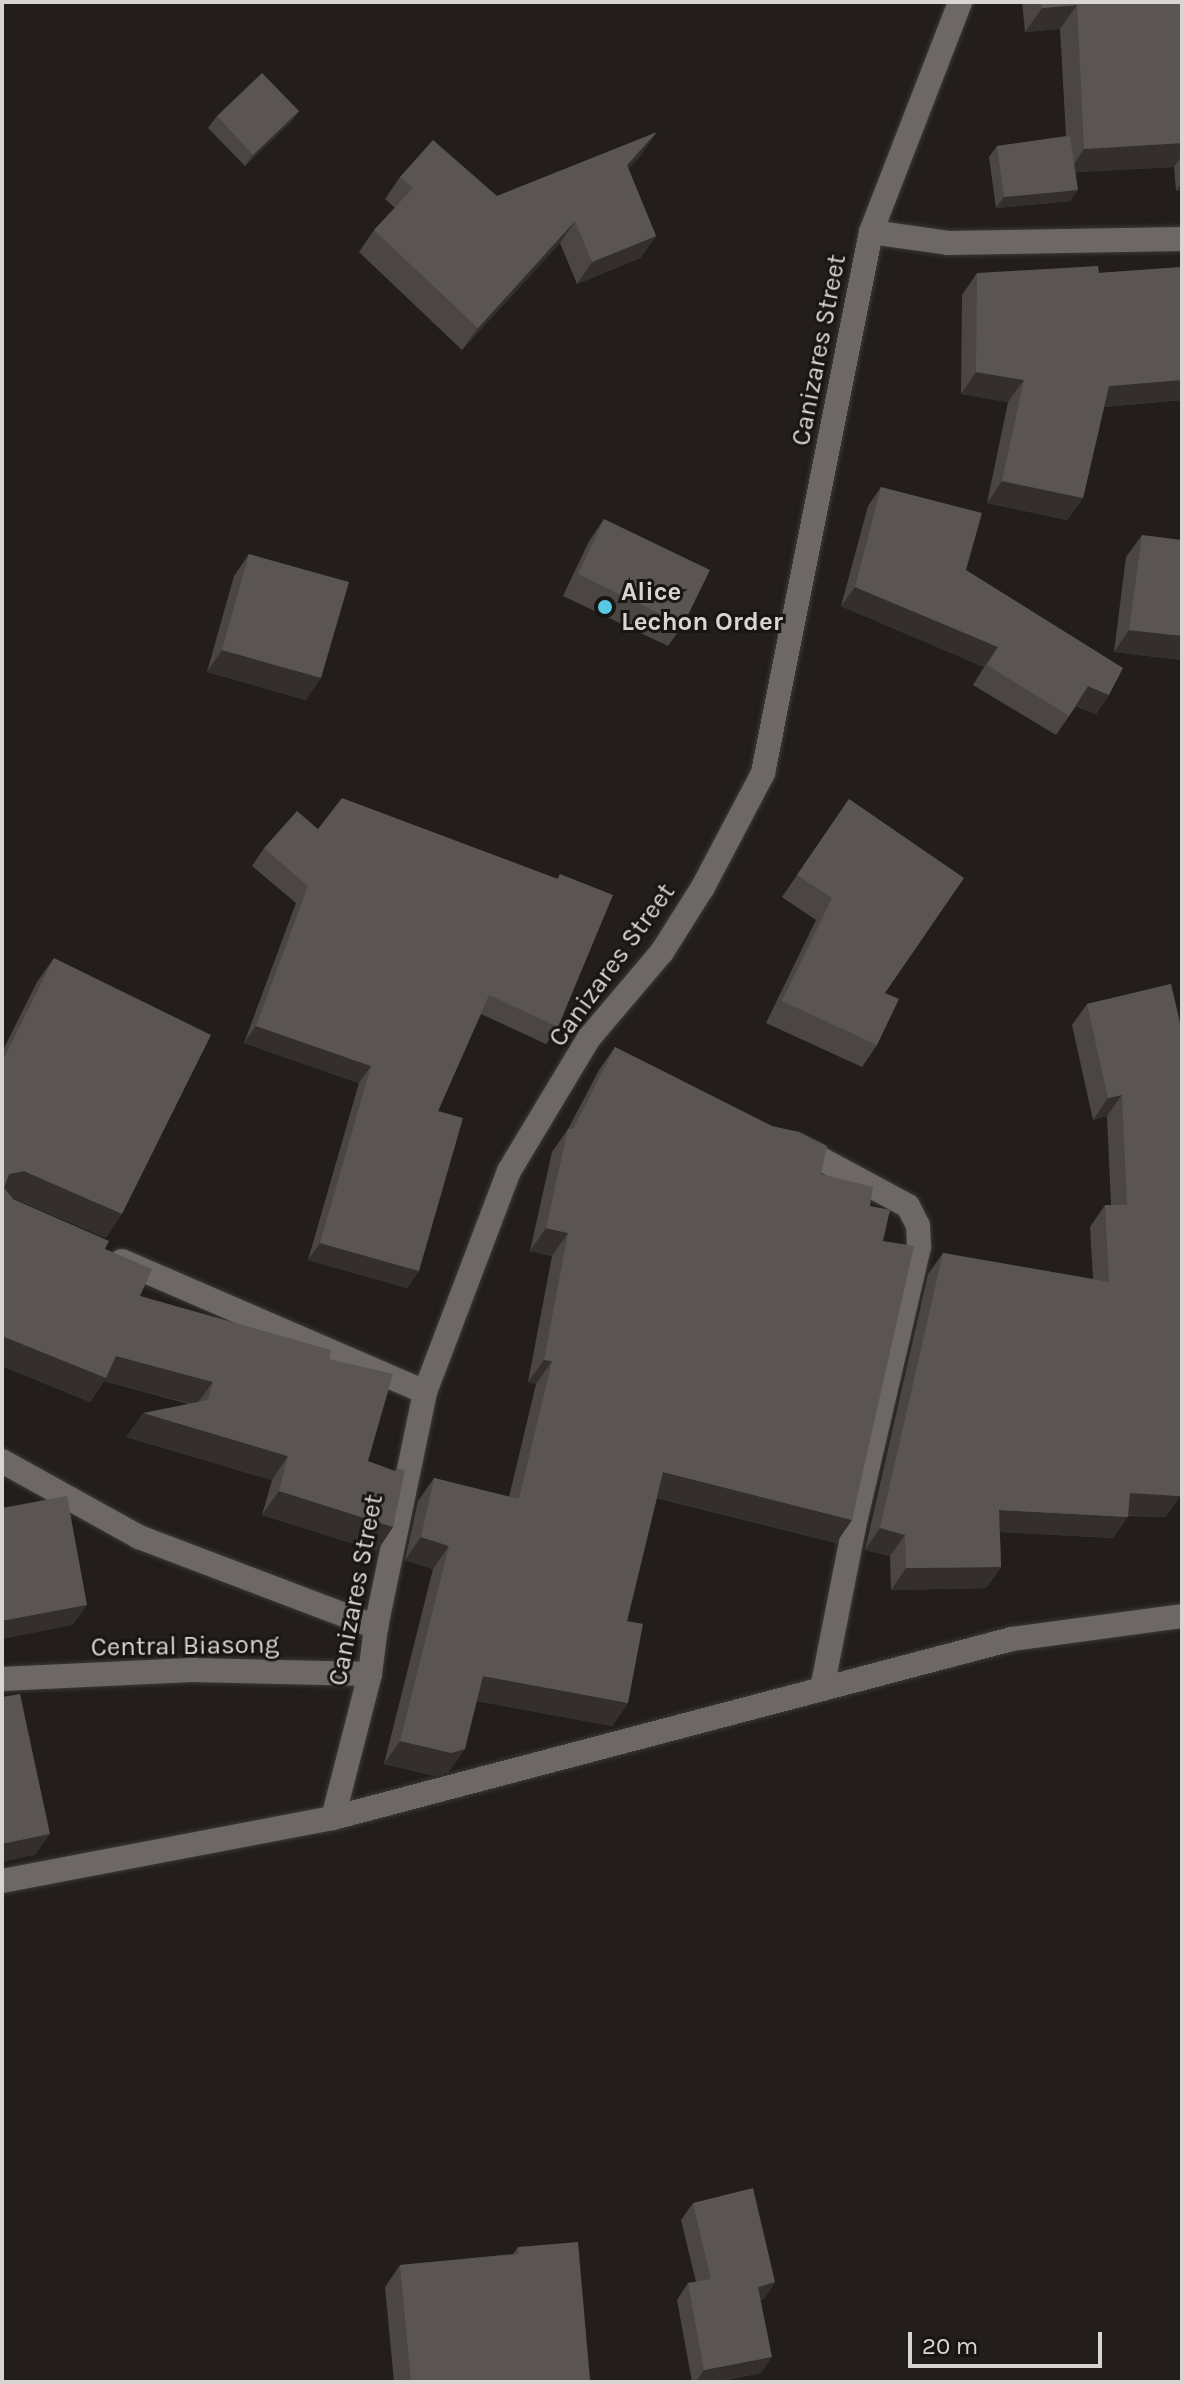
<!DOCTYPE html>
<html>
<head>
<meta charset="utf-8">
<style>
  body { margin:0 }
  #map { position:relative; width:1184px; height:2384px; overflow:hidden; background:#231e1c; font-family:Karla,sans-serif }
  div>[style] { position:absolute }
  .roads { filter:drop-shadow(0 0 2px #3d3937) drop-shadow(0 0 2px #3d3937) }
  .street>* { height:24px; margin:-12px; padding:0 12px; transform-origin:12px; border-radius:12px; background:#6d6865 }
  .wall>* { inset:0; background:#4b4643 }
  .shaded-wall>* { inset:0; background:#342f2d }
  .building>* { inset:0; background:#5a5553 }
  .dots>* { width:22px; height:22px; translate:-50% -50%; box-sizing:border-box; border:4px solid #191513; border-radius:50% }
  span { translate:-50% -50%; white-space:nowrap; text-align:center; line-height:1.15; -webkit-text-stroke:6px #191513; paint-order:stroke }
  .street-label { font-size:26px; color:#d9d5d4 }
  .poi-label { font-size:26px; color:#d9d5d4; font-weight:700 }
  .left { translate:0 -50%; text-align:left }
  .frame { position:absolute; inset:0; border:4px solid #d9d5d4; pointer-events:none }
  .scale { position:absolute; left:908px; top:2332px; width:194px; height:36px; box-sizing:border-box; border:4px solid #d9d5d4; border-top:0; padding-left:10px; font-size:24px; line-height:28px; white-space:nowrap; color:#d9d5d4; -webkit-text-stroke:6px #191513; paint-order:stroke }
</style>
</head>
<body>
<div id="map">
  <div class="roads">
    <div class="street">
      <i style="left:871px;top:232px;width:78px;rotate:8.1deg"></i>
      <i style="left:948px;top:243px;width:234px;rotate:-1deg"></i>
      <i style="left:797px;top:1146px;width:126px;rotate:28.4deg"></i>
      <i style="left:908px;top:1206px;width:22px;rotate:63deg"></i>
      <i style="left:918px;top:1226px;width:21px;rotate:87deg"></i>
      <i style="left:919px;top:1247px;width:287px;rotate:103.1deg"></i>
      <i style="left:854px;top:1527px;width:165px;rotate:101.2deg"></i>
      <i style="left:122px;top:1261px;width:330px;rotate:23.4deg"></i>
      <i style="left:2px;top:1461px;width:157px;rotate:29deg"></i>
      <i style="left:139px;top:1537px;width:254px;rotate:20.8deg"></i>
      <i style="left:2px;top:1679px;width:189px;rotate:-2.7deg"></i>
      <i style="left:191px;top:1670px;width:179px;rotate:1.3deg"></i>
      <i style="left:333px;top:1818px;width:149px;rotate:-75.6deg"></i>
      <i style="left:370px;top:1674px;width:47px;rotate:-82.7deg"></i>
      <i style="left:376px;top:1627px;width:240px;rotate:-78.2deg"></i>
      <i style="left:425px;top:1392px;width:236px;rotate:-69.2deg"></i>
      <i style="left:509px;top:1171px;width:155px;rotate:-59deg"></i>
      <i style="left:589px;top:1038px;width:113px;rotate:-49.7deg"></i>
      <i style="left:662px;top:952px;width:77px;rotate:-57.8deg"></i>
      <i style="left:703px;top:887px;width:129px;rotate:-62.2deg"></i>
      <i style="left:763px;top:773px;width:552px;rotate:-78.71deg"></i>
      <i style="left:871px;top:232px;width:247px;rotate:-68.8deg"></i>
      <i style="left:2px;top:1881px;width:337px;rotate:-10.8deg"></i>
      <i style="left:333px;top:1818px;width:702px;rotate:-14.77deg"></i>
      <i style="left:1012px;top:1639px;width:172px;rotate:-7.7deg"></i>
    </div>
  </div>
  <div class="wall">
    <i style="clip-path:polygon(1022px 2px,1182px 2px,1182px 191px,1176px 191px,1174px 167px,1076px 172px,1070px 201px,996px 208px,989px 157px,997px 146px,1066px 136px,1060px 29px,1025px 32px)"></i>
    <i style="clip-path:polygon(299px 111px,291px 122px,245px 166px,208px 128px,217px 116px)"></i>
    <i style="clip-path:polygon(642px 154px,628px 168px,656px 236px,640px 258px,577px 284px,560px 243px,462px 350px,359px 252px,374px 230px,395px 208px,385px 199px,400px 177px,497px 196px)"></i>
    <i style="clip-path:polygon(1182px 267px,1182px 400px,1104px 407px,1083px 498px,1067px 520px,987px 503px,1008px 402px,961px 394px,962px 295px,977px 273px,1099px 273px)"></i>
    <i style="clip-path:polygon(881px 487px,966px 570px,1109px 695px,1096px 714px,1076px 706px,1056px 735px,973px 685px,984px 667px,841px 606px,868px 506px)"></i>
    <i style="clip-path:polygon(604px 519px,683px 625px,668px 646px,563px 596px,589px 541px)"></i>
    <i style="clip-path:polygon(1142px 535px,1182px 660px,1114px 652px,1126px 557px)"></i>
    <i style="clip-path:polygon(249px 554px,306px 700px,207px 672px,234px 576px)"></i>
    <i style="clip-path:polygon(849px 799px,885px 993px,877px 1045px,862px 1067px,766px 1023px,816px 920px,782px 897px)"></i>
    <i style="clip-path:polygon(318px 829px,557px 879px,560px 874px,558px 1027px,546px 1044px,481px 1014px,438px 1111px,419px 1271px,407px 1288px,308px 1260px,359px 1083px,244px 1043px,296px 903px,252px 866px,264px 848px)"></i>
    <i style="clip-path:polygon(54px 958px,106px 1238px,11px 1197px,13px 1199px,105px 1249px,140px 1296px,329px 1359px,393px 1527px,377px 1551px,262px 1515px,272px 1480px,126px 1437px,189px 1404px,104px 1381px,90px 1402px,2px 1366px,2px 1052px,37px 982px)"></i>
    <i style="clip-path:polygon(1171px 984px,1180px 1496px,1165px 1517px,1128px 1516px,1113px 1538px,1000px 1532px,1001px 1567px,986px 1588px,891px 1590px,890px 1556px,865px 1550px,928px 1274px,943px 1253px,1093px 1279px,1090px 1227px,1105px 1205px,1111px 1205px,1107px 1116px,1093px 1120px,1072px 1025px,1087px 1004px)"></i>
    <i style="clip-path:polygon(615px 1047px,870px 1206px,883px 1241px,852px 1520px,836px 1543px,657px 1498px,627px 1621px,628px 1703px,612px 1726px,477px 1701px,449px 1772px,435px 1776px,384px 1764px,433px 1569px,405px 1560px,418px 1501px,434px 1478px,509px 1497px,536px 1384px,528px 1382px,552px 1256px,530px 1251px,552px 1152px,568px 1129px,599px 1070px)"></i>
    <i style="clip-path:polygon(693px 2203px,775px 2282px,764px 2299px,761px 2300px,761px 2373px,716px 2382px,692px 2382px,677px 2300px,688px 2283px,696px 2282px,681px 2220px)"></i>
    <i style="clip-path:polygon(518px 2247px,588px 2382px,394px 2382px,385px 2287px,400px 2265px,513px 2254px)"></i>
  </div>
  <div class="shaded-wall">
    <i style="clip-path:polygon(1077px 5px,1060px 29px,1025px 32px,1042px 8px)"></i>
    <i style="clip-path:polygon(299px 111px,291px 122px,245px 166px,253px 155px)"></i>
    <i style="clip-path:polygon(657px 132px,642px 154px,612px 187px,627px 165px)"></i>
    <i style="clip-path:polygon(1182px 143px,1182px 155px,1174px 167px,1068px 173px,1084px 149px)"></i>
    <i style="clip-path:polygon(1182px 183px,1182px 191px,1176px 191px)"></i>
    <i style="clip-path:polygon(1078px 190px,1070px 201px,996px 208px,1004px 197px)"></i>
    <i style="clip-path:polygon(575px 221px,560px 243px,462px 350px,478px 328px)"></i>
    <i style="clip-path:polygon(656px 236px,640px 258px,577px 284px,592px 262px)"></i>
    <i style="clip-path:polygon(976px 372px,1024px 380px,1008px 402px,961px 394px)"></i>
    <i style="clip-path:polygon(1182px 380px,1182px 400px,1093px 408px,1109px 386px)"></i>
    <i style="clip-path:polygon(1002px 481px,1083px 498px,1067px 520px,987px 503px)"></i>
    <i style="clip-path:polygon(855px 587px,998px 647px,984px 667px,841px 606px)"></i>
    <i style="clip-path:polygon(1129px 630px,1182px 636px,1182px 660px,1114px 652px)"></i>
    <i style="clip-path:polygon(222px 650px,321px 678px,306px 700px,207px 672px)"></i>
    <i style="clip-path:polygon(1088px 686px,1109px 695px,1096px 714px,1075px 705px)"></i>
    <i style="clip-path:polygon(256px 1026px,371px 1066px,359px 1083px,244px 1043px)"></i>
    <i style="clip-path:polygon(1122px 1095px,1107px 1116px,1093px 1120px,1108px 1098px)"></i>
    <i style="clip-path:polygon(24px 1171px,122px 1214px,106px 1238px,7px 1195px,2px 1184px,9px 1174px)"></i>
    <i style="clip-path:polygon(546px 1228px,568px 1233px,552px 1256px,530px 1251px)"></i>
    <i style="clip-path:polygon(320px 1243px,419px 1271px,407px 1288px,308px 1260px)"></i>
    <i style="clip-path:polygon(2px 1336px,116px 1356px,213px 1382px,196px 1405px,104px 1381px,90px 1402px,2px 1366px)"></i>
    <i style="clip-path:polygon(544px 1360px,552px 1361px,536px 1384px,528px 1382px)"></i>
    <i style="clip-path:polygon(143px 1413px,288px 1456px,272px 1480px,126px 1437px)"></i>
    <i style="clip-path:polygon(663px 1472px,852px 1520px,836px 1543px,647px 1495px)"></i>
    <i style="clip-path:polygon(279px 1491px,393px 1527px,377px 1551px,262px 1515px)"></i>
    <i style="clip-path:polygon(1130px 1493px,1180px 1496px,1165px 1517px,1115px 1515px)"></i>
    <i style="clip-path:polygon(999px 1510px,1128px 1517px,1113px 1538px,984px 1531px)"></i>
    <i style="clip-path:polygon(880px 1528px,905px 1535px,890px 1556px,865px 1550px)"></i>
    <i style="clip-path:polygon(421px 1537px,449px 1546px,433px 1569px,405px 1560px)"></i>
    <i style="clip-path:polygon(1001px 1567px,986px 1588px,891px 1590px,906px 1568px)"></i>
    <i style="clip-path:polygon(87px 1605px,73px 1625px,2px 1639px,2px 1621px)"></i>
    <i style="clip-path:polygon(483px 1676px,628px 1703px,612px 1726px,467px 1699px)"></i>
    <i style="clip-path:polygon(400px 1741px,465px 1749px,449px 1772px,435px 1776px,384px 1764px)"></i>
    <i style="clip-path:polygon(50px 1834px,35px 1855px,2px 1862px,2px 1844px)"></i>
    <i style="clip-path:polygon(775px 2282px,764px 2299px,747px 2303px,758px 2287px)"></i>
    <i style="clip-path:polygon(772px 2357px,761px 2373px,716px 2382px,696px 2382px,704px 2370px)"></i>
  </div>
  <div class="building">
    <i style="clip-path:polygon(1041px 2px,1182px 2px,1182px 143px,1084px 149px,1077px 5px,1042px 8px)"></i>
    <i style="clip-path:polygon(262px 73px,299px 111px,253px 155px,217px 116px)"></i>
    <i style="clip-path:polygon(657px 132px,627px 165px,656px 236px,592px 262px,575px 221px,478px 328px,374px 230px,413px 188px,400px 177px,433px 140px,497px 196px)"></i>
    <i style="clip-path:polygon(1070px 136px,1078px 190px,1004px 197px,997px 146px)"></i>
    <i style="clip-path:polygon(1098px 266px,1099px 273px,1182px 267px,1182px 380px,1109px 386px,1083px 498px,1002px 481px,1024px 380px,976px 372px,977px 273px)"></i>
    <i style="clip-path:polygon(881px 487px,982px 513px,966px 570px,1123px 668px,1109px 695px,1088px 686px,1069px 716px,987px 665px,998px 647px,855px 587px)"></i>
    <i style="clip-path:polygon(604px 519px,710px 570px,683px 625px,578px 574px)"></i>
    <i style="clip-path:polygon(1142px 535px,1182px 540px,1182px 636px,1129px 630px)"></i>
    <i style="clip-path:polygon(249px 554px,349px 582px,321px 678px,222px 650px)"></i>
    <i style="clip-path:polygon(342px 798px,558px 879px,560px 874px,613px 895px,558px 1027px,489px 995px,438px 1111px,463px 1118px,419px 1271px,320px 1243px,371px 1066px,256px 1026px,308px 886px,264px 848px,297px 811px,318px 829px)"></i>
    <i style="clip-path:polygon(849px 799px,964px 878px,885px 993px,899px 999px,877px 1045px,782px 1001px,832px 898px,797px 875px)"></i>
    <i style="clip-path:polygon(54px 958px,211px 1035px,122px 1214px,24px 1171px,9px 1174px,4px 1188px,13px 1199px,109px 1241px,105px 1249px,152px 1269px,140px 1296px,331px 1350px,329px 1359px,393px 1374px,368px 1461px,395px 1471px,397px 1468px,405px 1470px,393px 1527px,279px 1491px,288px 1456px,143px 1413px,208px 1400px,213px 1382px,116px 1356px,106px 1378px,2px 1336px,2px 1062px)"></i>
    <i style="clip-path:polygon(1171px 984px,1182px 1031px,1182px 1449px,1180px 1496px,1130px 1493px,1128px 1517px,999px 1510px,1001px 1567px,906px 1568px,905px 1535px,880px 1528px,943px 1253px,1109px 1282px,1105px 1205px,1127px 1205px,1122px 1095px,1108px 1098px,1087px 1004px)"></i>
    <i style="clip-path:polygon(615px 1047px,772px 1126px,799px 1132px,827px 1146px,821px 1174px,873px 1187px,870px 1206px,890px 1210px,883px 1241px,914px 1246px,852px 1520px,663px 1472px,627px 1621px,643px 1624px,628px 1703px,483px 1676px,465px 1749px,451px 1753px,400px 1741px,449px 1546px,421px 1537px,434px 1478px,519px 1499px,552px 1361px,544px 1360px,568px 1233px,546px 1228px,568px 1129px,573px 1129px)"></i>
    <i style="clip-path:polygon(67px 1496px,87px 1605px,2px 1621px,2px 1508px)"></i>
    <i style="clip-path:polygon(20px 1694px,50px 1834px,2px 1844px,2px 1697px)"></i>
    <i style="clip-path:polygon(753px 2188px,775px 2282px,758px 2287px,772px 2357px,704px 2370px,688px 2283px,711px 2279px,693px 2203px)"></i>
    <i style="clip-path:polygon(578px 2242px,590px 2380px,566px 2382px,411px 2382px,400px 2265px,518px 2254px,518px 2247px)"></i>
  </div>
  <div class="dots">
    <i style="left:605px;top:607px;background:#58c9e4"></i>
  </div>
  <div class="street-label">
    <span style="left:819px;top:350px;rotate:-79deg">Canizares Street</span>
    <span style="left:612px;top:965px;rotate:-54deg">Canizares Street</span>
    <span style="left:356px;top:1590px;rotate:-79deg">Canizares Street</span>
    <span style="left:185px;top:1646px;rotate:-1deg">Central Biasong</span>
  </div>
  <div class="poi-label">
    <span class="left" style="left:621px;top:607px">Alice<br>Lechon Order</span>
  </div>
  <div class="frame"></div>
  <div class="scale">20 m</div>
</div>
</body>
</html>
